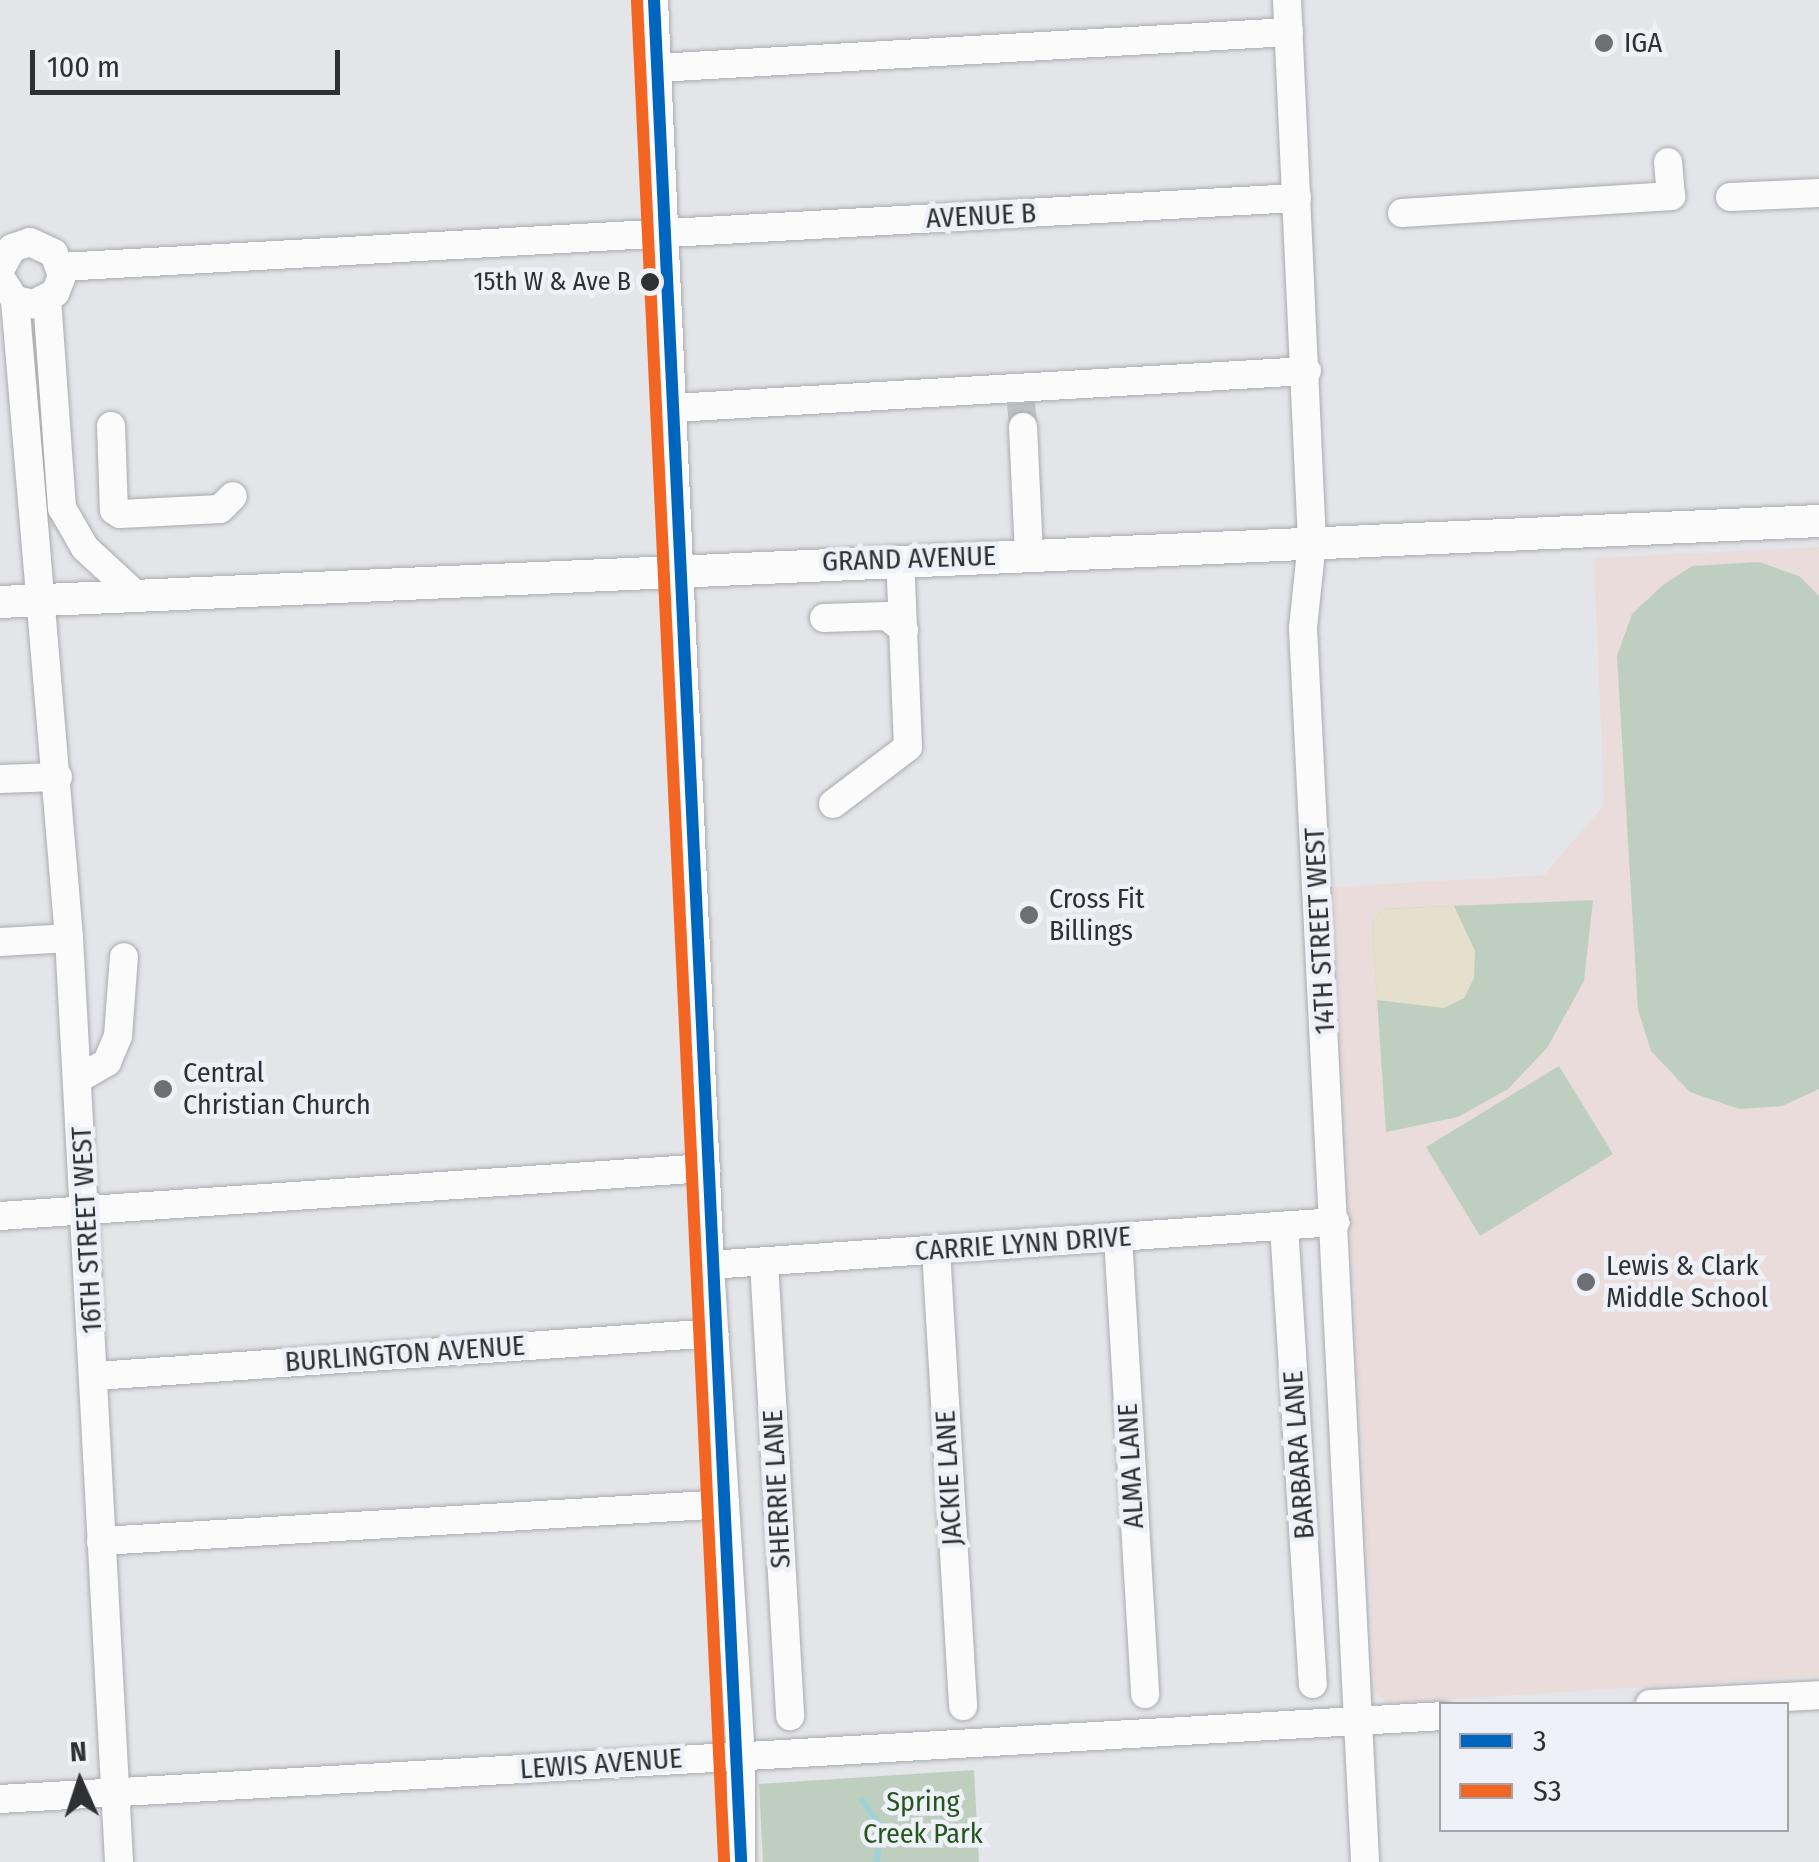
<!DOCTYPE html>
<html>
<head>
<meta charset="utf-8">
<style>
  body { margin:0 }
  #map { position:relative; width:1819px; height:1862px; overflow:hidden; background:#e4e5e9; font-family:"Fira Sans Condensed",sans-serif }
  div>[style] { position:absolute }
  .education>* { inset:0; background:#eadcdb }
  .green>* { inset:0; background:#bfcfbf }
  .sand>* { inset:0; background:#e4e0cd }
  .stream>* { height:6px; margin:-3px; padding:0 3px; transform-origin:3px; border-radius:3px; background:#a0d2d5 }
  .minor-tunnel>* { height:28px; margin-top:-14px; transform-origin:0; background:repeating-linear-gradient(90deg,#c0c1c4 0 28px,transparent 0 42px) }
  .roads { filter:drop-shadow(0 0 2px #aaabae) drop-shadow(0 0 2px #aaabae) }
  .minor>* { height:28px; margin:-14px; padding:0 14px; transform-origin:14px; border-radius:14px; background:#fbfbfc }
  .major>* { height:32px; margin:-16px; padding:0 16px; transform-origin:16px; border-radius:16px; background:#fbfbfc }
  .bus-1>* { height:12px; margin:-6px; padding:0 6px; transform-origin:6px; border-radius:6px; background:#0065bd }
  .bus-2>* { height:12px; margin:-6px; padding:0 6px; transform-origin:6px; border-radius:6px; background:#f26522 }
  .dots>* { width:28px; height:28px; translate:-50% -50%; box-sizing:border-box; border:5px solid #eff1f8; border-radius:50% }
  span { translate:-50% -50%; white-space:nowrap; text-align:center; line-height:1.15; -webkit-text-stroke:9px #eff1f8; paint-order:stroke }
  .bus-label { font-size:26px; color:#2f3032 }
  .right { translate:-100% -50%; text-align:right }
  .poi-label { font-size:28px; color:#2f3032 }
  .left { translate:0 -50%; text-align:left }
  .street-label { font-size:28px; color:#2f3032 }
  .park-label { font-size:28px; color:#26561e }
  .legend { position:absolute; left:1439px; top:1702px; width:350px; height:130px; box-sizing:border-box; background:#eff1f8; border:2px solid #a2a4a9; margin:0; padding:12px 18px; list-style:none; font-size:30px; color:#2f3032 }
  .legend li { display:flex; align-items:center; gap:20px; height:50px }
  .legend b { width:50px; border:2px solid #a2a4a9 }
  .north { position:absolute; left:30px; top:1732px; width:100px; height:100px; -webkit-text-stroke:8px #eff1f8; paint-order:stroke; rotate:357deg; font-size:28px; font-weight:700; line-height:40px; text-align:center; color:#2f3032 }
  .north::after { content:''; display:block; margin:auto; width:35px; height:45px; background:#2f3032; clip-path:polygon(50% 0,100% 100%,50% 72%,0 100%) }
  .scale { position:absolute; left:30px; top:50px; width:310px; height:45px; box-sizing:border-box; border:5px solid #2f3032; border-top:0; padding-left:12px; font-size:30px; line-height:35px; white-space:nowrap; color:#2f3032; -webkit-text-stroke:8px #eff1f8; paint-order:stroke }
</style>
</head>
<body>
<div id="map">
  <div class="education">
    <i style="clip-path:polygon(1819px 547px,1819px 1676px,1389px 1703px,1375px 1693px,1333px 887px,1544px 875px,1604px 805px,1594px 558px)"></i>
  </div>
  <div class="green">
    <i style="clip-path:polygon(1759px 562px,1799px 576px,1819px 596px,1819px 1089px,1782px 1106px,1739px 1109px,1690px 1092px,1651px 1051px,1638px 1010px,1617px 656px,1632px 614px,1663px 585px,1692px 566px)"></i>
    <i style="clip-path:polygon(1593px 900px,1584px 981px,1547px 1048px,1508px 1089px,1458px 1117px,1386px 1132px,1372px 923px,1383px 909px)"></i>
    <i style="clip-path:polygon(1559px 1066px,1613px 1154px,1480px 1236px,1426px 1147px)"></i>
    <i style="clip-path:polygon(974px 1770px,979px 1862px,763px 1862px,759px 1784px)"></i>
  </div>
  <div class="sand">
    <i style="clip-path:polygon(1454px 906px,1475px 951px,1474px 978px,1464px 998px,1444px 1008px,1377px 1000px,1372px 923px,1383px 909px)"></i>
  </div>
  <div class="stream">
    <i style="left:862px;top:1800px;width:32px;rotate:55deg"></i>
    <i style="left:880px;top:1826px;width:36px;rotate:95deg"></i>
  </div>
  <div class="minor-tunnel">
    <i style="left:1021px;top:403px;width:24px;rotate:85deg"></i>
  </div>
  <div class="roads">
    <div class="minor">
      <i style="left:654px;top:0;width:1266px;rotate:87.47deg"></i>
      <i style="left:710px;top:1265px;width:491px;rotate:86.4deg"></i>
      <i style="left:741px;top:1755px;width:107px;rotate:90deg"></i>
      <i style="left:1287px;top:0;width:543px;rotate:87.36deg"></i>
      <i style="left:1312px;top:542px;width:86px;rotate:96deg"></i>
      <i style="left:1303px;top:628px;width:1236px;rotate:87.12deg"></i>
      <i style="left:657px;top:68px;width:633px;rotate:-3.26deg"></i>
      <i style="left:1730px;top:197px;width:89px;rotate:-2.6deg"></i>
      <i style="left:1402px;top:213px;width:270px;rotate:-3.6deg"></i>
      <i style="left:1671px;top:196px;width:34px;rotate:-95deg"></i>
      <i style="left:61px;top:267px;width:1238px;rotate:-3.2deg"></i>
      <i style="left:0;top:270px;width:25px;rotate:-61deg"></i>
      <i style="left:12px;top:248px;width:19px;rotate:-18deg"></i>
      <i style="left:30px;top:242px;width:26px;rotate:25deg"></i>
      <i style="left:54px;top:253px;width:24px;rotate:71deg"></i>
      <i style="left:62px;top:276px;width:18px;rotate:112deg"></i>
      <i style="left:55px;top:293px;width:25px;rotate:153deg"></i>
      <i style="left:33px;top:304px;width:18px;rotate:-167deg"></i>
      <i style="left:15px;top:300px;width:27px;rotate:-123deg"></i>
      <i style="left:47px;top:299px;width:210px;rotate:85.9deg"></i>
      <i style="left:62px;top:508px;width:46px;rotate:60.1deg"></i>
      <i style="left:85px;top:548px;width:69px;rotate:42.7deg"></i>
      <i style="left:15px;top:300px;width:640px;rotate:85.16deg"></i>
      <i style="left:69px;top:938px;width:925px;rotate:86.9deg"></i>
      <i style="left:674px;top:408px;width:634px;rotate:-3.35deg"></i>
      <i style="left:111px;top:426px;width:84px;rotate:88deg"></i>
      <i style="left:114px;top:510px;width:7px;rotate:34deg"></i>
      <i style="left:120px;top:514px;width:100px;rotate:-2.9deg"></i>
      <i style="left:220px;top:509px;width:18px;rotate:-45deg"></i>
      <i style="left:1023px;top:427px;width:127px;rotate:87.3deg"></i>
      <i style="left:824px;top:618px;width:63px;rotate:-1.8deg"></i>
      <i style="left:887px;top:616px;width:22px;rotate:39deg"></i>
      <i style="left:0;top:779px;width:58px;rotate:-2deg"></i>
      <i style="left:833px;top:804px;width:94px;rotate:-37.2deg"></i>
      <i style="left:908px;top:747px;width:187px;rotate:-92.4deg"></i>
      <i style="left:0;top:942px;width:69px;rotate:-3.3deg"></i>
      <i style="left:78px;top:1079px;width:34px;rotate:-30deg"></i>
      <i style="left:107px;top:1062px;width:28px;rotate:-67deg"></i>
      <i style="left:118px;top:1036px;width:79px;rotate:-85.7deg"></i>
      <i style="left:0;top:1216px;width:708px;rotate:-3.89deg"></i>
      <i style="left:1284px;top:1226px;width:459px;rotate:86.4deg"></i>
      <i style="left:1118px;top:1237px;width:458px;rotate:86.6deg"></i>
      <i style="left:936px;top:1250px;width:457px;rotate:86.6deg"></i>
      <i style="left:764px;top:1262px;width:455px;rotate:86.7deg"></i>
      <i style="left:710px;top:1265px;width:627px;rotate:-3.93deg"></i>
      <i style="left:96px;top:1376px;width:620px;rotate:-3.97deg"></i>
      <i style="left:101px;top:1541px;width:625px;rotate:-3.39deg"></i>
      <i style="left:1650px;top:1704px;width:169px;rotate:-3deg"></i>
      <i style="left:0;top:1799px;width:1444px;rotate:-3.29deg"></i>
    </div>
    <div class="major">
      <i style="left:0;top:602px;width:1821px;rotate:-2.55deg"></i>
    </div>
  </div>
  <div class="bus-1">
    <i style="left:654px;top:0;width:1864px;rotate:87.32deg"></i>
  </div>
  <div class="bus-2">
    <i style="left:637px;top:1px;width:1863px;rotate:87.32deg"></i>
  </div>
  <div class="dots">
    <i style="left:1604px;top:43px;background:#6e6f72"></i>
    <i style="left:650px;top:282px;background:#2f3032"></i>
    <i style="left:1029px;top:915px;background:#6e6f72"></i>
    <i style="left:163px;top:1089px;background:#6e6f72"></i>
    <i style="left:1586px;top:1282px;background:#6e6f72"></i>
  </div>
  <div class="bus-label">
    <span class="right" style="left:631px;top:282px">15th W &amp; Ave B</span>
  </div>
  <div class="poi-label">
    <span class="left" style="left:1624px;top:43px">IGA</span>
    <span class="left" style="left:1049px;top:915px">Cross Fit<br>Billings</span>
    <span class="left" style="left:183px;top:1089px">Central<br>Christian Church</span>
    <span class="left" style="left:1606px;top:1282px">Lewis &amp; Clark<br>Middle School</span>
  </div>
  <div class="street-label">
    <span style="left:981px;top:216px;rotate:-3deg">AVENUE B</span>
    <span style="left:909px;top:559px;rotate:-2deg">GRAND AVENUE</span>
    <span style="left:1320px;top:931px;rotate:-93deg">14TH STREET WEST</span>
    <span style="left:87px;top:1230px;rotate:-93deg">16TH STREET WEST</span>
    <span style="left:1023px;top:1244px;rotate:-4deg">CARRIE LYNN DRIVE</span>
    <span style="left:405px;top:1354px;rotate:-4deg">BURLINGTON AVENUE</span>
    <span style="left:1299px;top:1455px;rotate:-94deg">BARBARA LANE</span>
    <span style="left:1131px;top:1466px;rotate:-93deg">ALMA LANE</span>
    <span style="left:949px;top:1478px;rotate:-93deg">JACKIE LANE</span>
    <span style="left:777px;top:1489px;rotate:-93deg">SHERRIE LANE</span>
    <span style="left:601px;top:1764px;rotate:-4deg">LEWIS AVENUE</span>
  </div>
  <div class="park-label">
    <span style="left:923px;top:1818px">Spring<br>Creek Park</span>
  </div>
  <ul class="legend">
  <li><b style="height:12px;background:#0065bd"></b>3</li>
  <li><b style="height:12px;background:#f26522"></b>S3</li>
  </ul>
  <div class="north">N</div>
  <div class="scale">100 m</div>
</div>
</body>
</html>
